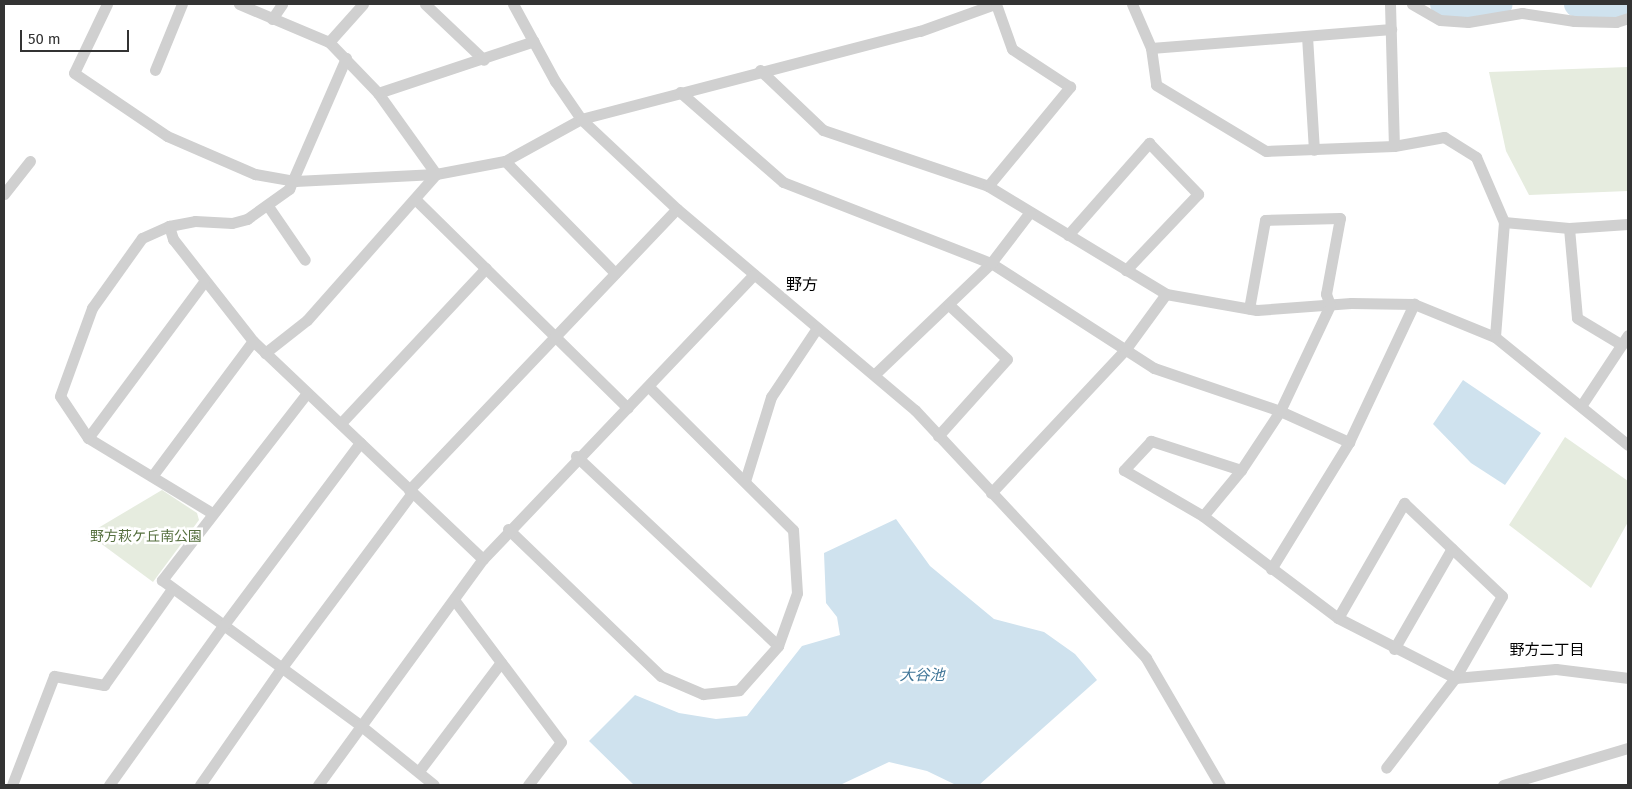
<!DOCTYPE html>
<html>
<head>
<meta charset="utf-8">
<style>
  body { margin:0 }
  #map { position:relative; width:1632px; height:789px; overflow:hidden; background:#fff; font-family:"Fira Sans","Noto Sans JP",sans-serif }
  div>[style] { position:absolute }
  .green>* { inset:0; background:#e6ecdf }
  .water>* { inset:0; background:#cfe2ee }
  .river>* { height:26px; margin:-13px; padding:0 13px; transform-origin:13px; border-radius:13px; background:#cfe2ee }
  .street>* { height:11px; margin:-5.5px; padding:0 5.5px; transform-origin:5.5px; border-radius:5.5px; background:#d0d0d0 }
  span { translate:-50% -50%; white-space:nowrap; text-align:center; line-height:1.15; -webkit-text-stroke:5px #fff; paint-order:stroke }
  .park-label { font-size:14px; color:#56703f }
  .neighbourhood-label { font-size:15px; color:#000 }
  .water-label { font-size:15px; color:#3f7597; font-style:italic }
  .quarter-label { font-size:16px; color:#000 }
  .frame { position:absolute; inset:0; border:5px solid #333; pointer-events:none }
  .scale { position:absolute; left:20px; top:30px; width:109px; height:22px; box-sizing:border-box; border:2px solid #333; border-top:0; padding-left:6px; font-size:15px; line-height:18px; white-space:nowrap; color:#333; -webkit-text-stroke:4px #fff; paint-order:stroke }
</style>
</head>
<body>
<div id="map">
  <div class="green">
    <i style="clip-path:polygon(1628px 67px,1628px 191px,1529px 195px,1506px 151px,1489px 72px)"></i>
    <i style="clip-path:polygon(1565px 437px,1628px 481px,1628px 522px,1591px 588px,1509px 525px)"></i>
    <i style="clip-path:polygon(162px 490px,197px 513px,199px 520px,153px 582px,88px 534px)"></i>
  </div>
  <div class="water">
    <i style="clip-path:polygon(1463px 380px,1541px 433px,1505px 485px,1471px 463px,1433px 424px)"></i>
    <i style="clip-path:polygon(896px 519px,930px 566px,994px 619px,1044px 632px,1075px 654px,1097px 680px,979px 785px,956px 785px,927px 771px,889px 762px,840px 785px,634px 785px,589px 741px,635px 695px,679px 713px,716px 719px,747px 716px,802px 646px,840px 635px,837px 617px,826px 603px,824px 553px)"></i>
  </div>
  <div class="river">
    <i style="left:1443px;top:4px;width:38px;rotate:6deg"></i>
    <i style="left:1481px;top:8px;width:19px;rotate:-12deg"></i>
    <i style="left:1577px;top:4px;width:44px"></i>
  </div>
  <div class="street">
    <i style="left:107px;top:4px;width:76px;rotate:115.6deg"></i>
    <i style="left:74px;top:73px;width:112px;rotate:34.1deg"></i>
    <i style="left:167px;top:136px;width:96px;rotate:23.4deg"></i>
    <i style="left:255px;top:174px;width:41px;rotate:9.9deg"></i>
    <i style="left:295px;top:181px;width:141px;rotate:-2.8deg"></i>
    <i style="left:436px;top:174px;width:70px;rotate:-10.7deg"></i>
    <i style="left:505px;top:161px;width:87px;rotate:-28.9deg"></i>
    <i style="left:581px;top:119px;width:350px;rotate:-14.6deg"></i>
    <i style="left:920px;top:31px;width:80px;rotate:-19.8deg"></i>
    <i style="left:239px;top:4px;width:98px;rotate:22.9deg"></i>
    <i style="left:329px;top:42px;width:71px;rotate:46.1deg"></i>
    <i style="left:378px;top:93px;width:100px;rotate:54.4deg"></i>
    <i style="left:425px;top:4px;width:81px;rotate:43.5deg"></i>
    <i style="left:513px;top:4px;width:88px;rotate:61.4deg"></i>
    <i style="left:555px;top:81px;width:46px;rotate:55.6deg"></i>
    <i style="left:581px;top:119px;width:132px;rotate:43.2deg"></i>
    <i style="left:677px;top:209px;width:312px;rotate:40.2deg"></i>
    <i style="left:915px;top:410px;width:339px;rotate:47deg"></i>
    <i style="left:1146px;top:658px;width:147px;rotate:59.8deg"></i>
    <i style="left:1132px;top:4px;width:48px;rotate:66.6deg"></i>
    <i style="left:1151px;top:48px;width:37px;rotate:82deg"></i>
    <i style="left:1156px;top:85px;width:128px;rotate:31deg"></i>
    <i style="left:1266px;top:151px;width:128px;rotate:-2.2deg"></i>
    <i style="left:1394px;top:146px;width:51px;rotate:-10.2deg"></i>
    <i style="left:1444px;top:137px;width:38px;rotate:32deg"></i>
    <i style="left:1476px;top:157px;width:71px;rotate:66.7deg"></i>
    <i style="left:1504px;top:222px;width:115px;rotate:94.5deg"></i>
    <i style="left:1390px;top:4px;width:142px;rotate:88.4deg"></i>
    <i style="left:1412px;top:4px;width:32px;rotate:30deg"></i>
    <i style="left:1440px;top:20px;width:28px;rotate:4deg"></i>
    <i style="left:1468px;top:22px;width:55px;rotate:-9.5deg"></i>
    <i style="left:1522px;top:13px;width:53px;rotate:8.7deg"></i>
    <i style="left:1574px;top:21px;width:42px;rotate:1.4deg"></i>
    <i style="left:1616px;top:22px;width:13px;rotate:-18deg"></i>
    <i style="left:272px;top:19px;width:18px;rotate:-56deg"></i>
    <i style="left:1307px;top:36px;width:114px;rotate:86.5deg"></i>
    <i style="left:329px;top:42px;width:51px;rotate:-48.2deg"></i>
    <i style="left:1151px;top:48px;width:241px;rotate:-4.5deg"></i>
    <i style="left:155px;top:70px;width:71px;rotate:-67.8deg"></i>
    <i style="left:760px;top:70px;width:87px;rotate:43.6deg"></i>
    <i style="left:823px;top:130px;width:174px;rotate:18.7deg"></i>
    <i style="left:988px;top:186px;width:208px;rotate:31.2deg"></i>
    <i style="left:1166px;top:294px;width:92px;rotate:10deg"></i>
    <i style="left:1257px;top:310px;width:94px;rotate:-4.3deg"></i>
    <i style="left:1351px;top:303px;width:63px;rotate:0.9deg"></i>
    <i style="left:1414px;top:304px;width:87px;rotate:22.2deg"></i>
    <i style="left:1495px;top:337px;width:171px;rotate:39.1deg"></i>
    <i style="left:680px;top:92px;width:137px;rotate:41.1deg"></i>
    <i style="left:783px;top:182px;width:223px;rotate:21.3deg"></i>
    <i style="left:991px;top:263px;width:194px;rotate:32.8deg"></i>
    <i style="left:1154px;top:368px;width:133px;rotate:18.8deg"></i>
    <i style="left:1280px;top:411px;width:76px;rotate:24.2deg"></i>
    <i style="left:378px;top:93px;width:164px;rotate:-18.4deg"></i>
    <i style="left:505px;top:161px;width:157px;rotate:45.5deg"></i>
    <i style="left:988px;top:186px;width:129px;rotate:-50.4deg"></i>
    <i style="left:1070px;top:87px;width:69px;rotate:-146.8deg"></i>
    <i style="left:1012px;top:49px;width:48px;rotate:-109.6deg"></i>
    <i style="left:4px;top:194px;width:42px;rotate:-51.8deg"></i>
    <i style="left:415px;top:199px;width:298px;rotate:44.5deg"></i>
    <i style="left:268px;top:206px;width:65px;rotate:55.6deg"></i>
    <i style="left:1504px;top:222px;width:65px;rotate:5.3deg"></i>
    <i style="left:1569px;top:228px;width:59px;rotate:-3.9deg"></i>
    <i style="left:169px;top:226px;width:14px;rotate:73deg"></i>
    <i style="left:173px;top:239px;width:130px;rotate:51.9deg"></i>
    <i style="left:253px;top:341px;width:317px;rotate:43.5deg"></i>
    <i style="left:1569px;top:228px;width:90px;rotate:84.9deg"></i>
    <i style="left:1577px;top:318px;width:52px;rotate:31deg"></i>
    <i style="left:1068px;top:235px;width:123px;rotate:-48.6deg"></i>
    <i style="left:1149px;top:143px;width:71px;rotate:46.1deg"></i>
    <i style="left:1198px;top:194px;width:105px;rotate:133.5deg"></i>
    <i style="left:265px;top:353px;width:53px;rotate:-38.2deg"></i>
    <i style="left:307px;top:320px;width:195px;rotate:-48.5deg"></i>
    <i style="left:875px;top:374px;width:161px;rotate:-43.7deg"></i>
    <i style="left:991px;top:263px;width:64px;rotate:-52.6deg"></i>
    <i style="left:307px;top:393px;width:237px;rotate:127.8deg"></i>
    <i style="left:162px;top:580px;width:245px;rotate:36.2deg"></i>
    <i style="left:360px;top:725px;width:95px;rotate:39deg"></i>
    <i style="left:1581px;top:406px;width:85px;rotate:-56.5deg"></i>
    <i style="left:341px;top:423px;width:212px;rotate:-46.9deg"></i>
    <i style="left:938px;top:436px;width:103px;rotate:-48.1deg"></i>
    <i style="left:1007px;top:359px;width:79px;rotate:-137deg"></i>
    <i style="left:88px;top:438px;width:194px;rotate:-53.4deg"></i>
    <i style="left:576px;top:456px;width:277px;rotate:43.2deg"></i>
    <i style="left:1241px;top:470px;width:95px;rotate:-162.1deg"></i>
    <i style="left:1151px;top:441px;width:40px;rotate:133deg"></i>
    <i style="left:1124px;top:470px;width:91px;rotate:30.2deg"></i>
    <i style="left:1203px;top:516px;width:169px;rotate:37.1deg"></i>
    <i style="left:1338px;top:618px;width:131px;rotate:27.1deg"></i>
    <i style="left:1455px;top:678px;width:101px;rotate:-5.1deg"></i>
    <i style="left:1556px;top:669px;width:73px;rotate:7.1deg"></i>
    <i style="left:153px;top:475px;width:167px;rotate:-53.3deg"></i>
    <i style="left:745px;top:481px;width:88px;rotate:-72.8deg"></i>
    <i style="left:771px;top:397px;width:83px;rotate:-56.3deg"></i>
    <i style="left:409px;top:490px;width:388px;rotate:-46.4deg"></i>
    <i style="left:991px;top:493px;width:196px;rotate:-46.9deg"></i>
    <i style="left:1125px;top:350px;width:69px;rotate:-53.8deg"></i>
    <i style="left:212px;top:513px;width:145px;rotate:-148.8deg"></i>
    <i style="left:88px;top:438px;width:50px;rotate:-123.7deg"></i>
    <i style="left:60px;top:396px;width:94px;rotate:-70deg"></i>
    <i style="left:92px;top:308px;width:86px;rotate:-54.5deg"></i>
    <i style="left:142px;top:238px;width:30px;rotate:-24deg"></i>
    <i style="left:169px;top:226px;width:26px;rotate:-11deg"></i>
    <i style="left:195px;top:221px;width:37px;rotate:3deg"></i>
    <i style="left:232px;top:223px;width:16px;rotate:-15deg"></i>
    <i style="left:247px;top:219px;width:52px;rotate:-35.5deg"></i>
    <i style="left:289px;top:189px;width:143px;rotate:-66.5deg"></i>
    <i style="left:1203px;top:516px;width:60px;rotate:-50.4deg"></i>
    <i style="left:1241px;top:470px;width:71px;rotate:-56.5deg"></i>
    <i style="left:1280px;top:411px;width:117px;rotate:-64.7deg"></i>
    <i style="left:1330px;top:305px;width:12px;rotate:-110deg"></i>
    <i style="left:1326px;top:294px;width:77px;rotate:-79.6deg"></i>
    <i style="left:1340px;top:218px;width:75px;rotate:178.5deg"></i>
    <i style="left:1265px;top:220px;width:90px;rotate:100.2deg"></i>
    <i style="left:508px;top:529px;width:212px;rotate:43.9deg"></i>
    <i style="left:661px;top:676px;width:46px;rotate:23.2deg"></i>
    <i style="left:703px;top:694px;width:36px;rotate:-6deg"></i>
    <i style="left:739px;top:690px;width:59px;rotate:-48.4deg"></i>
    <i style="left:778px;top:646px;width:56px;rotate:-70.3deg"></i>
    <i style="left:797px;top:593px;width:63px;rotate:-93.6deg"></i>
    <i style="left:793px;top:530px;width:204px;rotate:-135.2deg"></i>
    <i style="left:1271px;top:569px;width:149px;rotate:-58.4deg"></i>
    <i style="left:1349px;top:442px;width:153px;rotate:-64.8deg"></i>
    <i style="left:455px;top:601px;width:176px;rotate:53.1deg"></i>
    <i style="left:561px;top:742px;width:54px;rotate:127.5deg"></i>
    <i style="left:1338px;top:618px;width:133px;rotate:-60.1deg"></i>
    <i style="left:1404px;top:503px;width:135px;rotate:43.5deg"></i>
    <i style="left:1502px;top:596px;width:95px;rotate:119.8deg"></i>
    <i style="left:1455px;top:678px;width:113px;rotate:127.5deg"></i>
    <i style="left:1394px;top:649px;width:116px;rotate:-60.1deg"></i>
    <i style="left:419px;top:771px;width:136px;rotate:-53deg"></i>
    <i style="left:12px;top:785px;width:117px;rotate:-68.9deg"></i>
    <i style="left:54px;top:676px;width:51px;rotate:10.2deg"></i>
    <i style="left:104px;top:685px;width:118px;rotate:-54.7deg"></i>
    <i style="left:109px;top:785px;width:196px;rotate:-54.4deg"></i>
    <i style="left:223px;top:626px;width:229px;rotate:-53.2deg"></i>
    <i style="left:200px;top:785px;width:140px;rotate:-55.2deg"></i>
    <i style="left:280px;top:670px;width:221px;rotate:-53.3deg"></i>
    <i style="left:318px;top:785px;width:280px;rotate:-53.9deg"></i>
    <i style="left:483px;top:559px;width:393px;rotate:-46.4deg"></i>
    <i style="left:1503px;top:785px;width:130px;rotate:-16.5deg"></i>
  </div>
  <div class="park-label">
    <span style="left:146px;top:537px">野方萩ケ丘南公園</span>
  </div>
  <div class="neighbourhood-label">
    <span style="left:1547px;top:651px">野方二丁目</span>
  </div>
  <div class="water-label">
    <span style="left:922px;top:676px">大谷池</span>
  </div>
  <div class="quarter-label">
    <span style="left:802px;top:285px">野方</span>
  </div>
  <div class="frame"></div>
  <div class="scale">50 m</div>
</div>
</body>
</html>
